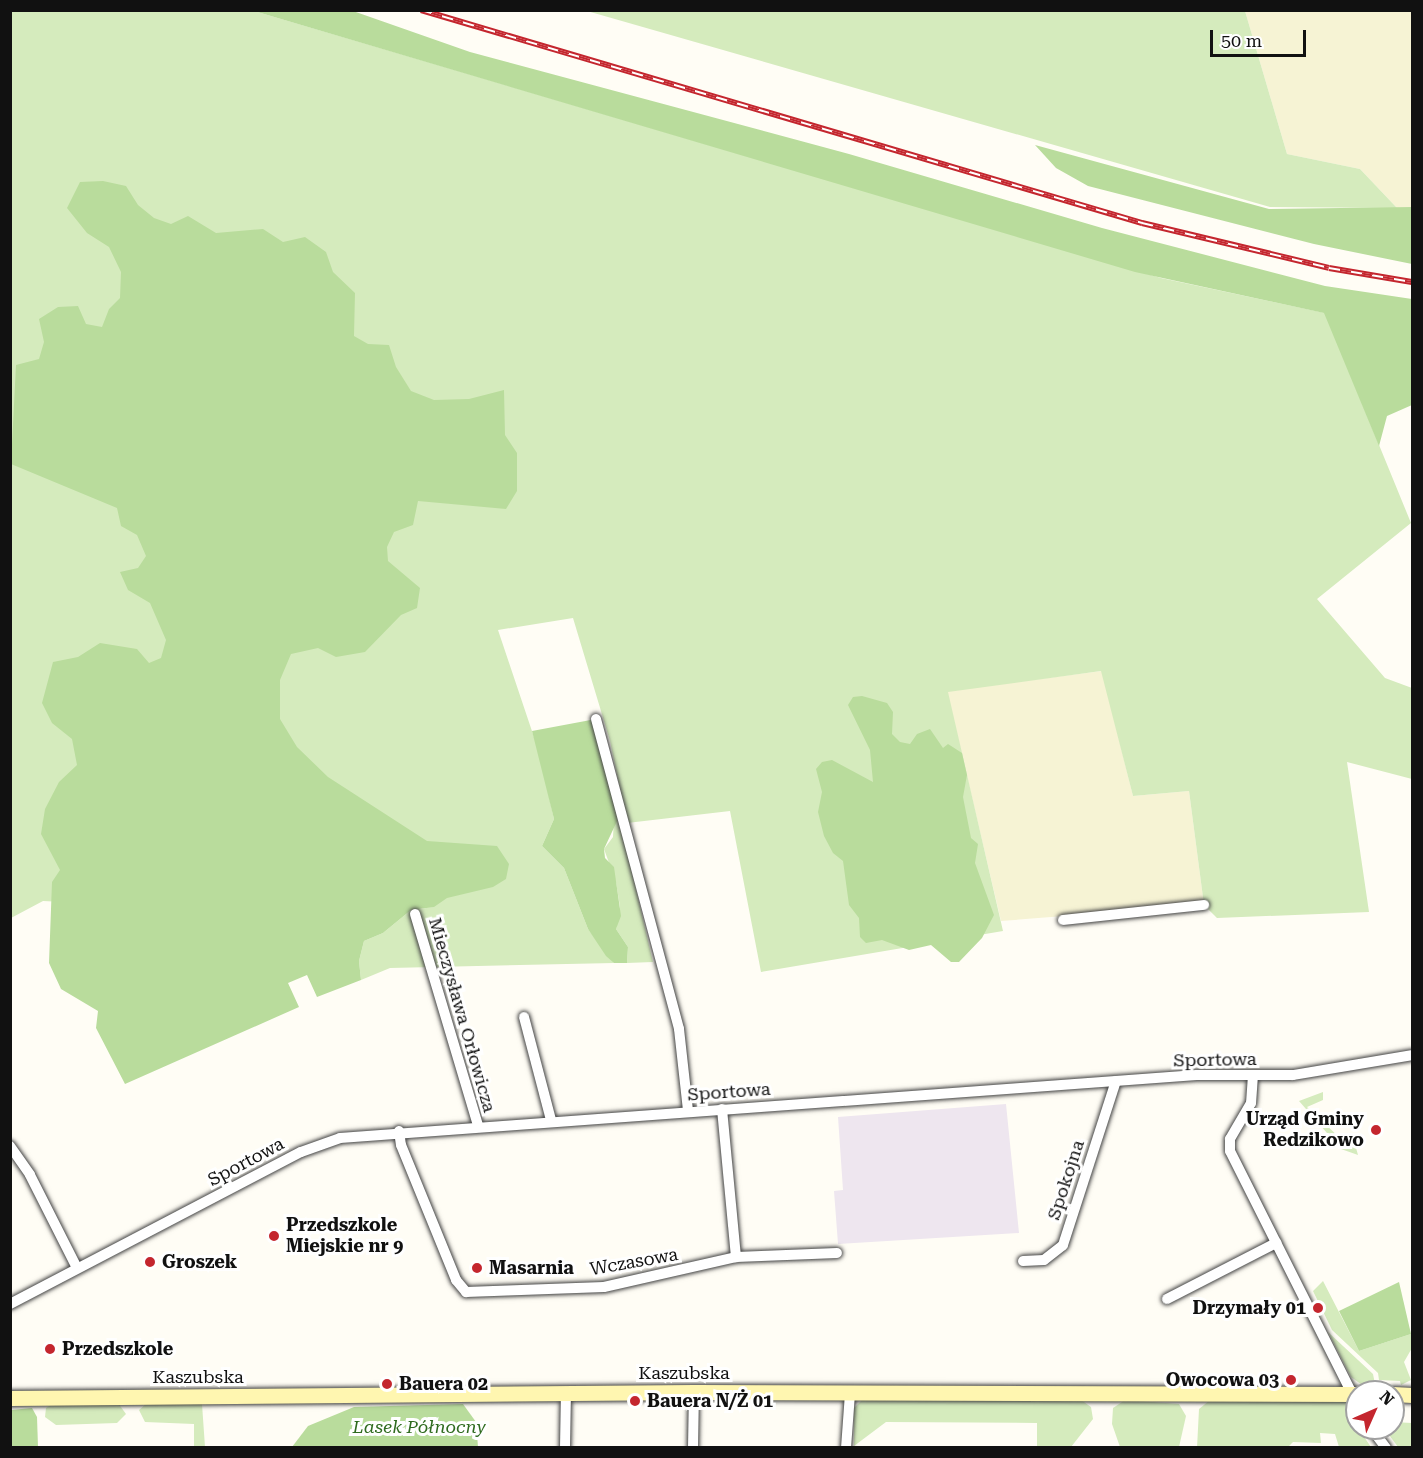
<!DOCTYPE html>
<html>
<head>
<meta charset="utf-8">
<style>
  body { margin:0 }
  #map { position:relative; width:1423px; height:1458px; overflow:hidden; background:#fffdf5; font-family:"Roboto Serif",serif }
  div>[style] { position:absolute }
  .industrial>* { inset:0; background:#eee6ef }
  .farmland>* { inset:0; background:#f6f3d4 }
  .green>* { inset:0; background:#d5ebbd }
  .forest>* { inset:0; background:#b9dc9c }
  .roads { filter:drop-shadow(0 0 2px #444) drop-shadow(0 0 2px #444) }
  .minor>* { height:10px; margin:-5px; padding:0 5px; transform-origin:5px; border-radius:5px; background:#fff }
  .secondary>* { height:15px; margin:-7.5px; padding:0 7.5px; transform-origin:7.5px; border-radius:7.5px; background:#fff6b0 }
  .rail>* { height:6px; margin-top:-3px; transform-origin:0; background:repeating-linear-gradient(90deg,#fff 0 11px,#c4262e 0 22px); box-sizing:border-box; border-block:2px solid #c4262e }
  .dots>* { width:16px; height:16px; translate:-50% -50%; box-sizing:border-box; border:3px solid #fff; border-radius:50% }
  span { translate:-50% -50%; white-space:nowrap; text-align:center; line-height:1.15; -webkit-text-stroke:6px #fff; paint-order:stroke }
  .street-label { font-size:18px; color:#111 }
  .poi-label { font-size:18px; color:#111; font-weight:700 }
  .right { translate:-100% -50%; text-align:right }
  .left { translate:0 -50%; text-align:left }
  .park-label { font-size:18px; color:#2f6b1f; font-style:italic }
  .frame { position:absolute; inset:0; border:12px solid #111; pointer-events:none }
  .north { position:absolute; left:1345px; top:1380px; width:60px; height:60px; box-sizing:border-box; background:#fff; border:2px solid #a0a0a0; border-radius:50%; rotate:45deg; font-size:16px; font-weight:700; line-height:24px; text-align:center; color:#111 }
  .north::after { content:''; display:block; margin:auto; width:21px; height:27px; background:#c4262e; clip-path:polygon(50% 0,100% 100%,50% 72%,0 100%) }
  .scale { position:absolute; left:1210px; top:30px; width:96px; height:27px; box-sizing:border-box; border:3px solid #111; border-top:0; padding-left:8px; font-size:18px; line-height:21px; white-space:nowrap; color:#111; -webkit-text-stroke:4px #fff; paint-order:stroke }
</style>
</head>
<body>
<div id="map">
  <div class="industrial">
    <i style="clip-path:polygon(1006px 1104px,1019px 1233px,838px 1244px,834px 1191px,843px 1190px,838px 1117px)"></i>
  </div>
  <div class="farmland">
    <i style="clip-path:polygon(1245px 11px,1412px 11px,1412px 207px,1397px 208px,1360px 169px,1287px 154px)"></i>
    <i style="clip-path:polygon(1102px 671px,1133px 796px,1189px 791px,1204px 905px,1001px 921px,947px 691px)"></i>
  </div>
  <div class="green">
    <i style="clip-path:polygon(10px 11px,254px 11px,1161px 278px,1325px 313px,1411px 523px,1317px 599px,1385px 678px,1412px 688px,1412px 779px,1347px 762px,1369px 912px,1217px 918px,1204px 905px,1189px 791px,1133px 796px,1101px 671px,948px 692px,1003px 931px,761px 972px,730px 811px,627px 823px,610px 741px,573px 618px,498px 630px,539px 752px,554px 819px,542px 846px,564px 868px,588px 929px,614px 963px,390px 968px,361px 980px,359px 961px,364px 941px,383px 933px,411px 910px,434px 907px,332px 915px,43px 901px,11px 918px)"></i>
    <i style="clip-path:polygon(587px 11px,1245px 11px,1287px 154px,1360px 169px,1397px 208px,1270px 207px)"></i>
    <i style="clip-path:polygon(615px 800px,653px 962px,627px 963px,628px 947px,616px 929px,620px 907px,616px 882px,604px 849px,613px 837px)"></i>
    <i style="clip-path:polygon(1323px 1092px,1323px 1100px,1307px 1107px,1340px 1138px,1353px 1137px,1358px 1155px,1341px 1149px,1299px 1101px)"></i>
    <i style="clip-path:polygon(1323px 1281px,1359px 1351px,1411px 1334px,1412px 1348px,1404px 1362px,1411px 1380px,1401px 1385px,1400px 1381px,1379px 1380px,1378px 1373px,1332px 1330px,1313px 1291px)"></i>
    <i style="clip-path:polygon(1328px 1332px,1373px 1374px,1375px 1384px,1392px 1388px,1365px 1387px,1351px 1377px)"></i>
    <i style="clip-path:polygon(862px 1400px,1081px 1400px,1091px 1407px,1093px 1419px,1071px 1447px,1037px 1447px,1037px 1423px,886px 1422px,854px 1446px,854px 1408px)"></i>
    <i style="clip-path:polygon(1125px 1400px,1179px 1404px,1186px 1416px,1179px 1447px,1120px 1447px,1112px 1424px,1113px 1408px)"></i>
    <i style="clip-path:polygon(1210px 1400px,1347px 1401px,1357px 1413px,1351px 1418px,1371px 1447px,1339px 1447px,1335px 1434px,1320px 1433px,1321px 1443px,1293px 1442px,1288px 1447px,1197px 1448px,1199px 1409px)"></i>
    <i style="clip-path:polygon(118px 1403px,126px 1414px,117px 1423px,56px 1425px,45px 1417px,46px 1408px,52px 1404px)"></i>
    <i style="clip-path:polygon(147px 1403px,202px 1404px,205px 1447px,194px 1447px,194px 1424px,145px 1422px,139px 1410px)"></i>
    <i style="clip-path:polygon(1393px 1422px,1412px 1423px,1412px 1447px,1398px 1447px,1384px 1428px,1393px 1428px)"></i>
  </div>
  <div class="forest">
    <i style="clip-path:polygon(254px 11px,353px 11px,470px 52px,849px 154px,1102px 228px,1325px 286px,1412px 299px,1412px 405px,1387px 416px,1379px 446px,1324px 313px,1135px 272px)"></i>
    <i style="clip-path:polygon(1035px 145px,1269px 209px,1412px 207px,1412px 264px,1314px 244px,1088px 186px,1056px 168px)"></i>
    <i style="clip-path:polygon(103px 181px,126px 186px,138px 205px,154px 218px,171px 224px,188px 216px,216px 233px,263px 229px,283px 242px,305px 237px,326px 252px,333px 272px,355px 293px,354px 336px,368px 344px,389px 345px,396px 367px,411px 391px,434px 400px,469px 399px,504px 390px,505px 435px,517px 453px,517px 491px,506px 509px,418px 501px,413px 525px,394px 532px,387px 547px,388px 561px,420px 588px,417px 608px,401px 615px,365px 652px,336px 657px,318px 648px,291px 654px,280px 680px,280px 719px,297px 747px,328px 777px,427px 841px,497px 846px,509px 864px,506px 879px,493px 887px,447px 898px,434px 907px,411px 910px,383px 933px,364px 941px,359px 961px,361px 980px,317px 997px,307px 975px,288px 983px,299px 1007px,125px 1084px,96px 1028px,98px 1011px,61px 989px,49px 963px,52px 882px,60px 870px,41px 834px,45px 809px,59px 782px,77px 765px,72px 739px,52px 723px,42px 703px,53px 662px,78px 657px,100px 643px,137px 649px,149px 663px,161px 658px,166px 640px,150px 603px,128px 590px,120px 572px,138px 568px,146px 556px,137px 535px,121px 526px,117px 508px,11px 464px,16px 365px,39px 359px,44px 342px,39px 319px,58px 307px,78px 306px,86px 324px,102px 327px,109px 309px,120px 298px,121px 272px,109px 247px,87px 233px,67px 208px,80px 182px)"></i>
    <i style="clip-path:polygon(862px 696px,887px 703px,893px 712px,892px 734px,900px 742px,910px 744px,917px 734px,930px 729px,943px 748px,948px 744px,962px 753px,967px 775px,963px 797px,971px 838px,978px 844px,975px 863px,994px 915px,982px 938px,959px 962px,951px 962px,931px 945px,909px 950px,882px 940px,866px 943px,860px 937px,859px 918px,849px 905px,843px 861px,833px 853px,824px 836px,818px 812px,822px 792px,816px 769px,822px 762px,832px 760px,873px 782px,870px 750px,848px 705px,853px 697px)"></i>
    <i style="clip-path:polygon(596px 719px,618px 819px,604px 849px,605px 858px,614px 867px,621px 916px,616px 929px,628px 947px,627px 963px,614px 963px,606px 956px,588px 929px,564px 868px,542px 846px,554px 819px,532px 731px)"></i>
    <i style="clip-path:polygon(1399px 1282px,1411px 1334px,1359px 1351px,1339px 1311px)"></i>
    <i style="clip-path:polygon(463px 1404px,476px 1422px,478px 1447px,292px 1447px,308px 1426px,354px 1407px)"></i>
    <i style="clip-path:polygon(32px 1408px,37px 1417px,38px 1447px,11px 1447px,11px 1410px)"></i>
  </div>
  <div class="roads">
    <div class="minor">
      <i style="left:596px;top:719px;width:321px;rotate:75deg"></i>
      <i style="left:679px;top:1029px;width:82px;rotate:83.7deg"></i>
      <i style="left:415px;top:914px;width:221px;rotate:73.4deg"></i>
      <i style="left:1063px;top:920px;width:142px;rotate:-6.1deg"></i>
      <i style="left:524px;top:1017px;width:106px;rotate:75.3deg"></i>
      <i style="left:1253px;top:1075px;width:28px;rotate:94deg"></i>
      <i style="left:1251px;top:1103px;width:42px;rotate:120.3deg"></i>
      <i style="left:1230px;top:1139px;width:12px;rotate:90deg"></i>
      <i style="left:1230px;top:1151px;width:272px;rotate:63.3deg"></i>
      <i style="left:722px;top:1109px;width:149px;rotate:84.6deg"></i>
      <i style="left:399px;top:1131px;width:14px;rotate:82deg"></i>
      <i style="left:401px;top:1145px;width:146px;rotate:67.8deg"></i>
      <i style="left:456px;top:1280px;width:16px;rotate:50deg"></i>
      <i style="left:466px;top:1292px;width:138px;rotate:-2.1deg"></i>
      <i style="left:604px;top:1287px;width:135px;rotate:-12.8deg"></i>
      <i style="left:736px;top:1257px;width:101px;rotate:-2.3deg"></i>
      <i style="left:10px;top:1146px;width:35px;rotate:55deg"></i>
      <i style="left:30px;top:1175px;width:104px;rotate:63.2deg"></i>
      <i style="left:1023px;top:1261px;width:21px;rotate:-3deg"></i>
      <i style="left:1044px;top:1260px;width:24px;rotate:-38deg"></i>
      <i style="left:1063px;top:1245px;width:172px;rotate:-72.1deg"></i>
      <i style="left:1167px;top:1299px;width:123px;rotate:-27.2deg"></i>
      <i style="left:10px;top:1304px;width:328px;rotate:-27.6deg"></i>
      <i style="left:301px;top:1152px;width:41px;rotate:-19.7deg"></i>
      <i style="left:340px;top:1138px;width:859px;rotate:-4.2deg"></i>
      <i style="left:1197px;top:1075px;width:96px"></i>
      <i style="left:1293px;top:1075px;width:121px;rotate:-9.5deg"></i>
      <i style="left:1371px;top:1428px;width:25px;rotate:53deg"></i>
      <i style="left:565px;top:1448px;width:55px;rotate:-89deg"></i>
      <i style="left:693px;top:1448px;width:56px;rotate:-89deg"></i>
      <i style="left:846px;top:1448px;width:55px;rotate:-85.8deg"></i>
    </div>
    <div class="secondary">
      <i style="left:1393px;top:1394px;width:19px;rotate:3deg"></i>
      <i style="left:10px;top:1398px;width:684px;rotate:-0.5deg"></i>
      <i style="left:694px;top:1392px;width:663px;rotate:0.17deg"></i>
    </div>
  </div>
  <div class="rail">
    <i style="left:421px;top:10px;width:752px;rotate:16.46deg"></i>
    <i style="left:1142px;top:223px;width:192px;rotate:13.5deg"></i>
    <i style="left:1329px;top:268px;width:84px;rotate:9.6deg"></i>
  </div>
  <div class="dots">
    <i style="left:1376px;top:1130px;background:#c4262e"></i>
    <i style="left:274px;top:1236px;background:#c4262e"></i>
    <i style="left:150px;top:1262px;background:#c4262e"></i>
    <i style="left:477px;top:1268px;background:#c4262e"></i>
    <i style="left:1318px;top:1308px;background:#c4262e"></i>
    <i style="left:50px;top:1349px;background:#c4262e"></i>
    <i style="left:1291px;top:1380px;background:#c4262e"></i>
    <i style="left:387px;top:1384px;background:#c4262e"></i>
    <i style="left:635px;top:1401px;background:#c4262e"></i>
  </div>
  <div class="street-label">
    <span style="left:462px;top:1015px;rotate:74deg">Mieczysława Orłowicza</span>
    <span style="left:1215px;top:1060px;rotate:-1deg">Sportowa</span>
    <span style="left:729px;top:1092px;rotate:-4deg">Sportowa</span>
    <span style="left:246px;top:1162px;rotate:-28deg">Sportowa</span>
    <span style="left:1066px;top:1180px;rotate:-72deg">Spokojna</span>
    <span style="left:634px;top:1262px;rotate:-10deg">Wczasowa</span>
    <span style="left:684px;top:1373px">Kaszubska</span>
    <span style="left:198px;top:1377px">Kaszubska</span>
  </div>
  <div class="poi-label">
    <span class="right" style="left:1364px;top:1130px">Urząd Gminy<br>Redzikowo</span>
    <span class="left" style="left:286px;top:1236px">Przedszkole<br>Miejskie nr 9</span>
    <span class="left" style="left:162px;top:1262px">Groszek</span>
    <span class="left" style="left:489px;top:1268px">Masarnia</span>
    <span class="right" style="left:1306px;top:1308px">Drzymały 01</span>
    <span class="left" style="left:62px;top:1349px">Przedszkole</span>
    <span class="right" style="left:1279px;top:1380px">Owocowa 03</span>
    <span class="left" style="left:399px;top:1384px">Bauera 02</span>
    <span class="left" style="left:647px;top:1401px">Bauera N/Ż 01</span>
  </div>
  <div class="park-label">
    <span style="left:419px;top:1427px">Lasek Północny</span>
  </div>
  <div class="frame"></div>
  <div class="north">N</div>
  <div class="scale">50 m</div>
</div>
</body>
</html>
